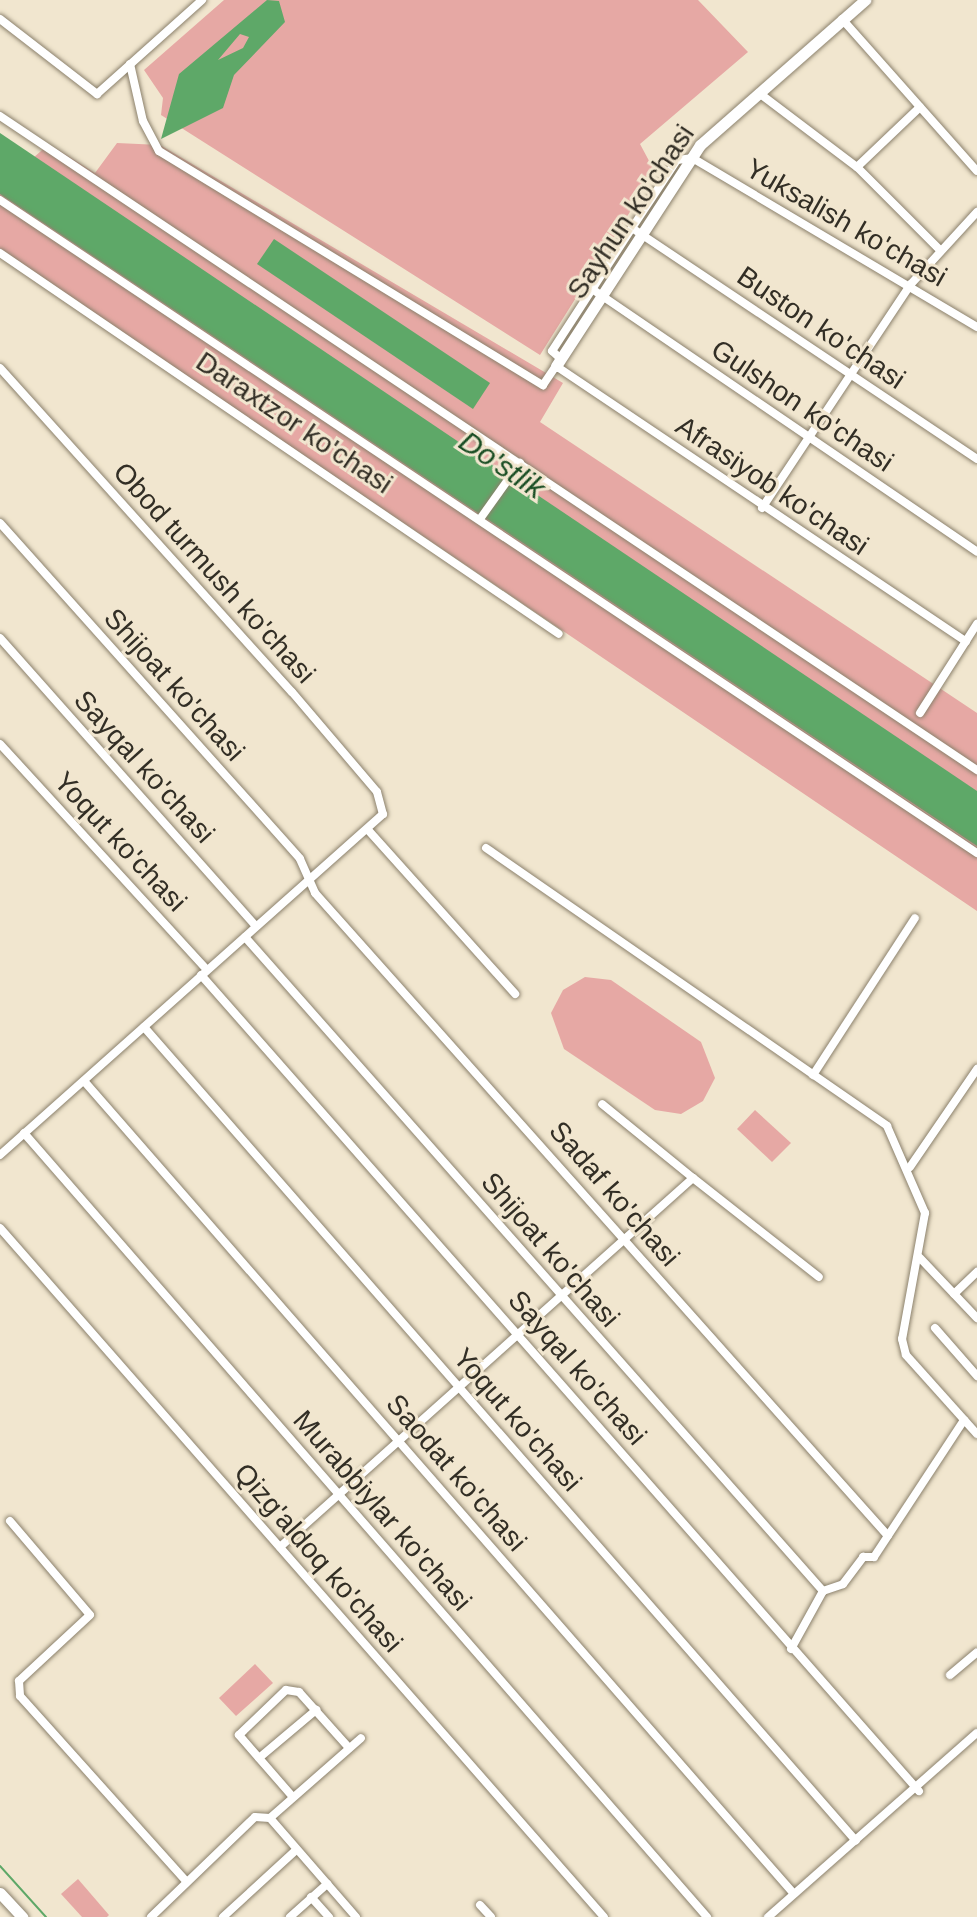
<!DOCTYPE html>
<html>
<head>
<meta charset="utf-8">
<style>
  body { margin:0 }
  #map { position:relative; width:977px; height:1917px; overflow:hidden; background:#f1e6cf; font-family:Arial,sans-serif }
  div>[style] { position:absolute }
  .green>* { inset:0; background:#e6a8a4 }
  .water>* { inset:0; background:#5ea868 }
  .stream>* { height:2px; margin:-1px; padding:0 1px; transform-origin:1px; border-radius:1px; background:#5ea868 }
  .roads { filter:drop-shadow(0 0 2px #8b816c) drop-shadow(0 0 2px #8b816c) }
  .street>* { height:8px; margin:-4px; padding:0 4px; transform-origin:4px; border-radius:4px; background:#fff }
  .secondary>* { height:11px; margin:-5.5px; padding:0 5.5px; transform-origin:5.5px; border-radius:5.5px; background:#fff }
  span { translate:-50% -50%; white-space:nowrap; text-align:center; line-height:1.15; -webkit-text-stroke:6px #f1e6cf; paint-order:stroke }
  .street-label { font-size:28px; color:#322e25 }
  .water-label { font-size:30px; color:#1a4e24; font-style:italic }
</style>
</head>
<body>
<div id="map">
  <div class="green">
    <i style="clip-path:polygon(224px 0,698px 0,748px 52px,640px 144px,655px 172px,540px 355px,161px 115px,163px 98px,144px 70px)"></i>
    <i style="clip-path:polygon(117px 143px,160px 145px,563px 383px,540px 422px,977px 713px,977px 911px,0 250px,0 187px,49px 144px,95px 173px)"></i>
    <i style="clip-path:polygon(585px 977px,611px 980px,701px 1042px,715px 1078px,703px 1101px,681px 1114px,655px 1110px,564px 1049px,551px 1013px,563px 990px)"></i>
    <i style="clip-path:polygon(755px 1110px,791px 1143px,772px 1162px,737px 1129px)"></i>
    <i style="clip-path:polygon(255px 1664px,273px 1683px,236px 1716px,219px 1698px)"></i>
    <i style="clip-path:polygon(78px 1879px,109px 1915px,107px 1917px,82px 1917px,61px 1894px)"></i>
  </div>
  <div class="water">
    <i style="clip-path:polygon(evenodd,267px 0,279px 1px,285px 22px,234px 75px,223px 108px,161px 139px,179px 74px,267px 0,240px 34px,249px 37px,243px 48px,218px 60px,240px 34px)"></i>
    <i style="clip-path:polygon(0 133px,977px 791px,977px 846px,0 194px)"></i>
    <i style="clip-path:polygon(274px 239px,490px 383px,473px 409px,257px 264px)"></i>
  </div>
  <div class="stream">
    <i style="left:0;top:1866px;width:69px;rotate:48deg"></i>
  </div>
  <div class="roads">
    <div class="street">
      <i style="left:0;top:19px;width:123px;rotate:37.7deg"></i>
      <i style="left:97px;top:94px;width:141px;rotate:-41.8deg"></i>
      <i style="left:842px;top:19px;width:203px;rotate:48.4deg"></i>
      <i style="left:130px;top:64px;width:58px;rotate:77.2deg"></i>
      <i style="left:143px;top:121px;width:34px;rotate:62deg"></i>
      <i style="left:159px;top:151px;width:450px;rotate:31.4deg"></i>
      <i style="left:543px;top:385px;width:23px;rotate:-56deg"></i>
      <i style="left:556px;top:366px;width:494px;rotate:33.9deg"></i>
      <i style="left:759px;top:93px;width:123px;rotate:37.1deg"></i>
      <i style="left:857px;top:167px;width:115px;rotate:45deg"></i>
      <i style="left:0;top:116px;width:1176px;rotate:33.8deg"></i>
      <i style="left:857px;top:167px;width:87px;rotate:-43.6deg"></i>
      <i style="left:0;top:200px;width:1175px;rotate:33.76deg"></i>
      <i style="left:0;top:253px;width:676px;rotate:34.28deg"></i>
      <i style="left:592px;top:289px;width:466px;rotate:34.3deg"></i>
      <i style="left:977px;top:327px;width:331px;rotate:-149.3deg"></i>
      <i style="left:692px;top:158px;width:15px;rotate:172deg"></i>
      <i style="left:677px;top:160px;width:82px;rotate:123.5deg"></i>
      <i style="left:632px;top:228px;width:415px;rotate:33.8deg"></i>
      <i style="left:561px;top:359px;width:12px;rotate:-138deg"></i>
      <i style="left:552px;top:351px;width:147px;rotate:-57deg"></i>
      <i style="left:0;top:368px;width:436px;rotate:48deg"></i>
      <i style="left:292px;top:692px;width:131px;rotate:49.6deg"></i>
      <i style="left:377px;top:792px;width:23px;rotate:75deg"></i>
      <i style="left:383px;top:814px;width:513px;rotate:138.32deg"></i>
      <i style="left:762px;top:508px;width:269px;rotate:-56.4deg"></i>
      <i style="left:911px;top:284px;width:98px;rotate:-47.5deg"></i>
      <i style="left:480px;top:519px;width:69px;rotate:-54.5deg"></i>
      <i style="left:0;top:523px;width:450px;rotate:48.2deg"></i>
      <i style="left:300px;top:859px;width:37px;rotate:66deg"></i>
      <i style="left:315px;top:893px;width:861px;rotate:48.29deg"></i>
      <i style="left:0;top:638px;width:384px;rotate:48.4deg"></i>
      <i style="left:920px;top:713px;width:106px;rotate:-57.4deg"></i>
      <i style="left:0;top:744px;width:306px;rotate:47.5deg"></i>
      <i style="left:369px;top:831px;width:219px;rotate:48.1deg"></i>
      <i style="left:486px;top:848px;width:488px;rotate:34.7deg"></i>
      <i style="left:887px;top:1126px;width:95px;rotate:66.4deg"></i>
      <i style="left:925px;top:1213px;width:128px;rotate:100.3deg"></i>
      <i style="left:902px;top:1339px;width:16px;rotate:76deg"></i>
      <i style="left:906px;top:1355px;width:106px;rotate:48.1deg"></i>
      <i style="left:245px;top:937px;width:873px;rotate:48.53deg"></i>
      <i style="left:201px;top:975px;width:1087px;rotate:48.66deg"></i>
      <i style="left:144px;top:1027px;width:1081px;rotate:48.82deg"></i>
      <i style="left:813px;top:1075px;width:187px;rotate:-57deg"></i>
      <i style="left:84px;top:1081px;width:1079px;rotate:48.87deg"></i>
      <i style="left:24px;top:1133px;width:1040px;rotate:48.94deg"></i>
      <i style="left:910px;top:1167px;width:119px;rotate:-55.6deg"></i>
      <i style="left:693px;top:1178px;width:160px;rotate:38.2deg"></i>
      <i style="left:0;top:1228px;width:916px;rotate:48.76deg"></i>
      <i style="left:920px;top:1258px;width:83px;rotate:46.5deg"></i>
      <i style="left:954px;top:1294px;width:32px;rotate:-44deg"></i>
      <i style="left:935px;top:1328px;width:64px;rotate:48.8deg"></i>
      <i style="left:10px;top:1521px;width:123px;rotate:49.6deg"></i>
      <i style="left:90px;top:1615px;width:97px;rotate:137.1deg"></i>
      <i style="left:19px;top:1681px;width:15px;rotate:86deg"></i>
      <i style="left:20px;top:1696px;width:249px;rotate:48.1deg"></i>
      <i style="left:280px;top:1547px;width:554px;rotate:-41.78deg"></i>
      <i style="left:693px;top:1178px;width:117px;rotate:-140.9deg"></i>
      <i style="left:791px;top:1649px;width:66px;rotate:-61.1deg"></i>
      <i style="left:823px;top:1591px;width:21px;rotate:-19deg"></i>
      <i style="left:843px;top:1584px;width:34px;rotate:-53deg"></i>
      <i style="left:863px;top:1557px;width:11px"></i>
      <i style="left:874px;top:1557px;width:164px;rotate:-56.7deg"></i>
      <i style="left:950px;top:1675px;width:35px;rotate:-40deg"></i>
      <i style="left:259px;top:1758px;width:75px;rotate:-40.1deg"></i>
      <i style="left:292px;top:1796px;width:81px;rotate:-131deg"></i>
      <i style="left:239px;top:1735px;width:65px;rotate:-43.8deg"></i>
      <i style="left:286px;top:1690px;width:13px;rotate:9deg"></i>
      <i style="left:299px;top:1692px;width:75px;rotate:48.2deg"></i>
      <i style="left:311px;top:1897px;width:27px;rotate:48deg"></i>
      <i style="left:480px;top:1905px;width:16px;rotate:47deg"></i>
      <i style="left:151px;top:1917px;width:144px;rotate:-43.9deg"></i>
      <i style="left:255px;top:1817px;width:15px;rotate:4deg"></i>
      <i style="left:223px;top:1917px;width:98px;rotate:-42.5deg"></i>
      <i style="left:290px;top:1917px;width:50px;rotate:-41.7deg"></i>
      <i style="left:356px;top:1917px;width:131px;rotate:-131deg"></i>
      <i style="left:270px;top:1818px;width:121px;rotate:-41.3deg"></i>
      <i style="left:768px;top:1917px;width:278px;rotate:-41.4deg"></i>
    </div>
    <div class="secondary">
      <i style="left:556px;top:366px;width:264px;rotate:-56.9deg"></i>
      <i style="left:700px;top:145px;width:220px;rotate:-41.3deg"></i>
      <i style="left:0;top:1893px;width:33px;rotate:47deg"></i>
    </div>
  </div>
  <div class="street-label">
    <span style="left:631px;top:212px;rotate:-56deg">Sayhun ko'chasi</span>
    <span style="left:846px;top:223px;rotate:30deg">Yuksalish ko'chasi</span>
    <span style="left:821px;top:328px;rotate:34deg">Buston ko'chasi</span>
    <span style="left:802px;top:406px;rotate:34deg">Gulshon ko'chasi</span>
    <span style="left:294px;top:423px;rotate:34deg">Daraxtzor ko'chasi</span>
    <span style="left:772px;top:486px;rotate:34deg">Afrasiyob ko'chasi</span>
    <span style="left:214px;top:573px;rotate:48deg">Obod turmush ko'chasi</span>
    <span style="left:174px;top:685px;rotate:48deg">Shijoat ko'chasi</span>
    <span style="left:144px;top:767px;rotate:48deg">Sayqal ko'chasi</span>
    <span style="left:120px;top:842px;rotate:47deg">Yoqut ko'chasi</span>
    <span style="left:614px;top:1194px;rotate:49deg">Sadaf ko'chasi</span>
    <span style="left:550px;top:1250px;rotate:49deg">Shijoat ko'chasi</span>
    <span style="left:577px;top:1368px;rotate:49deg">Sayqal ko'chasi</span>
    <span style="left:517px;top:1420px;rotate:49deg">Yoqut ko'chasi</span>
    <span style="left:456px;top:1473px;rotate:49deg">Saodat ko'chasi</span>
    <span style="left:382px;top:1511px;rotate:49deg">Murabbiylar ko'chasi</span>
    <span style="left:318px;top:1558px;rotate:49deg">Qizg'aldoq ko'chasi</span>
  </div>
  <div class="water-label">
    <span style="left:502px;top:465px;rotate:34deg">Do'stlik</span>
  </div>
</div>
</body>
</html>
